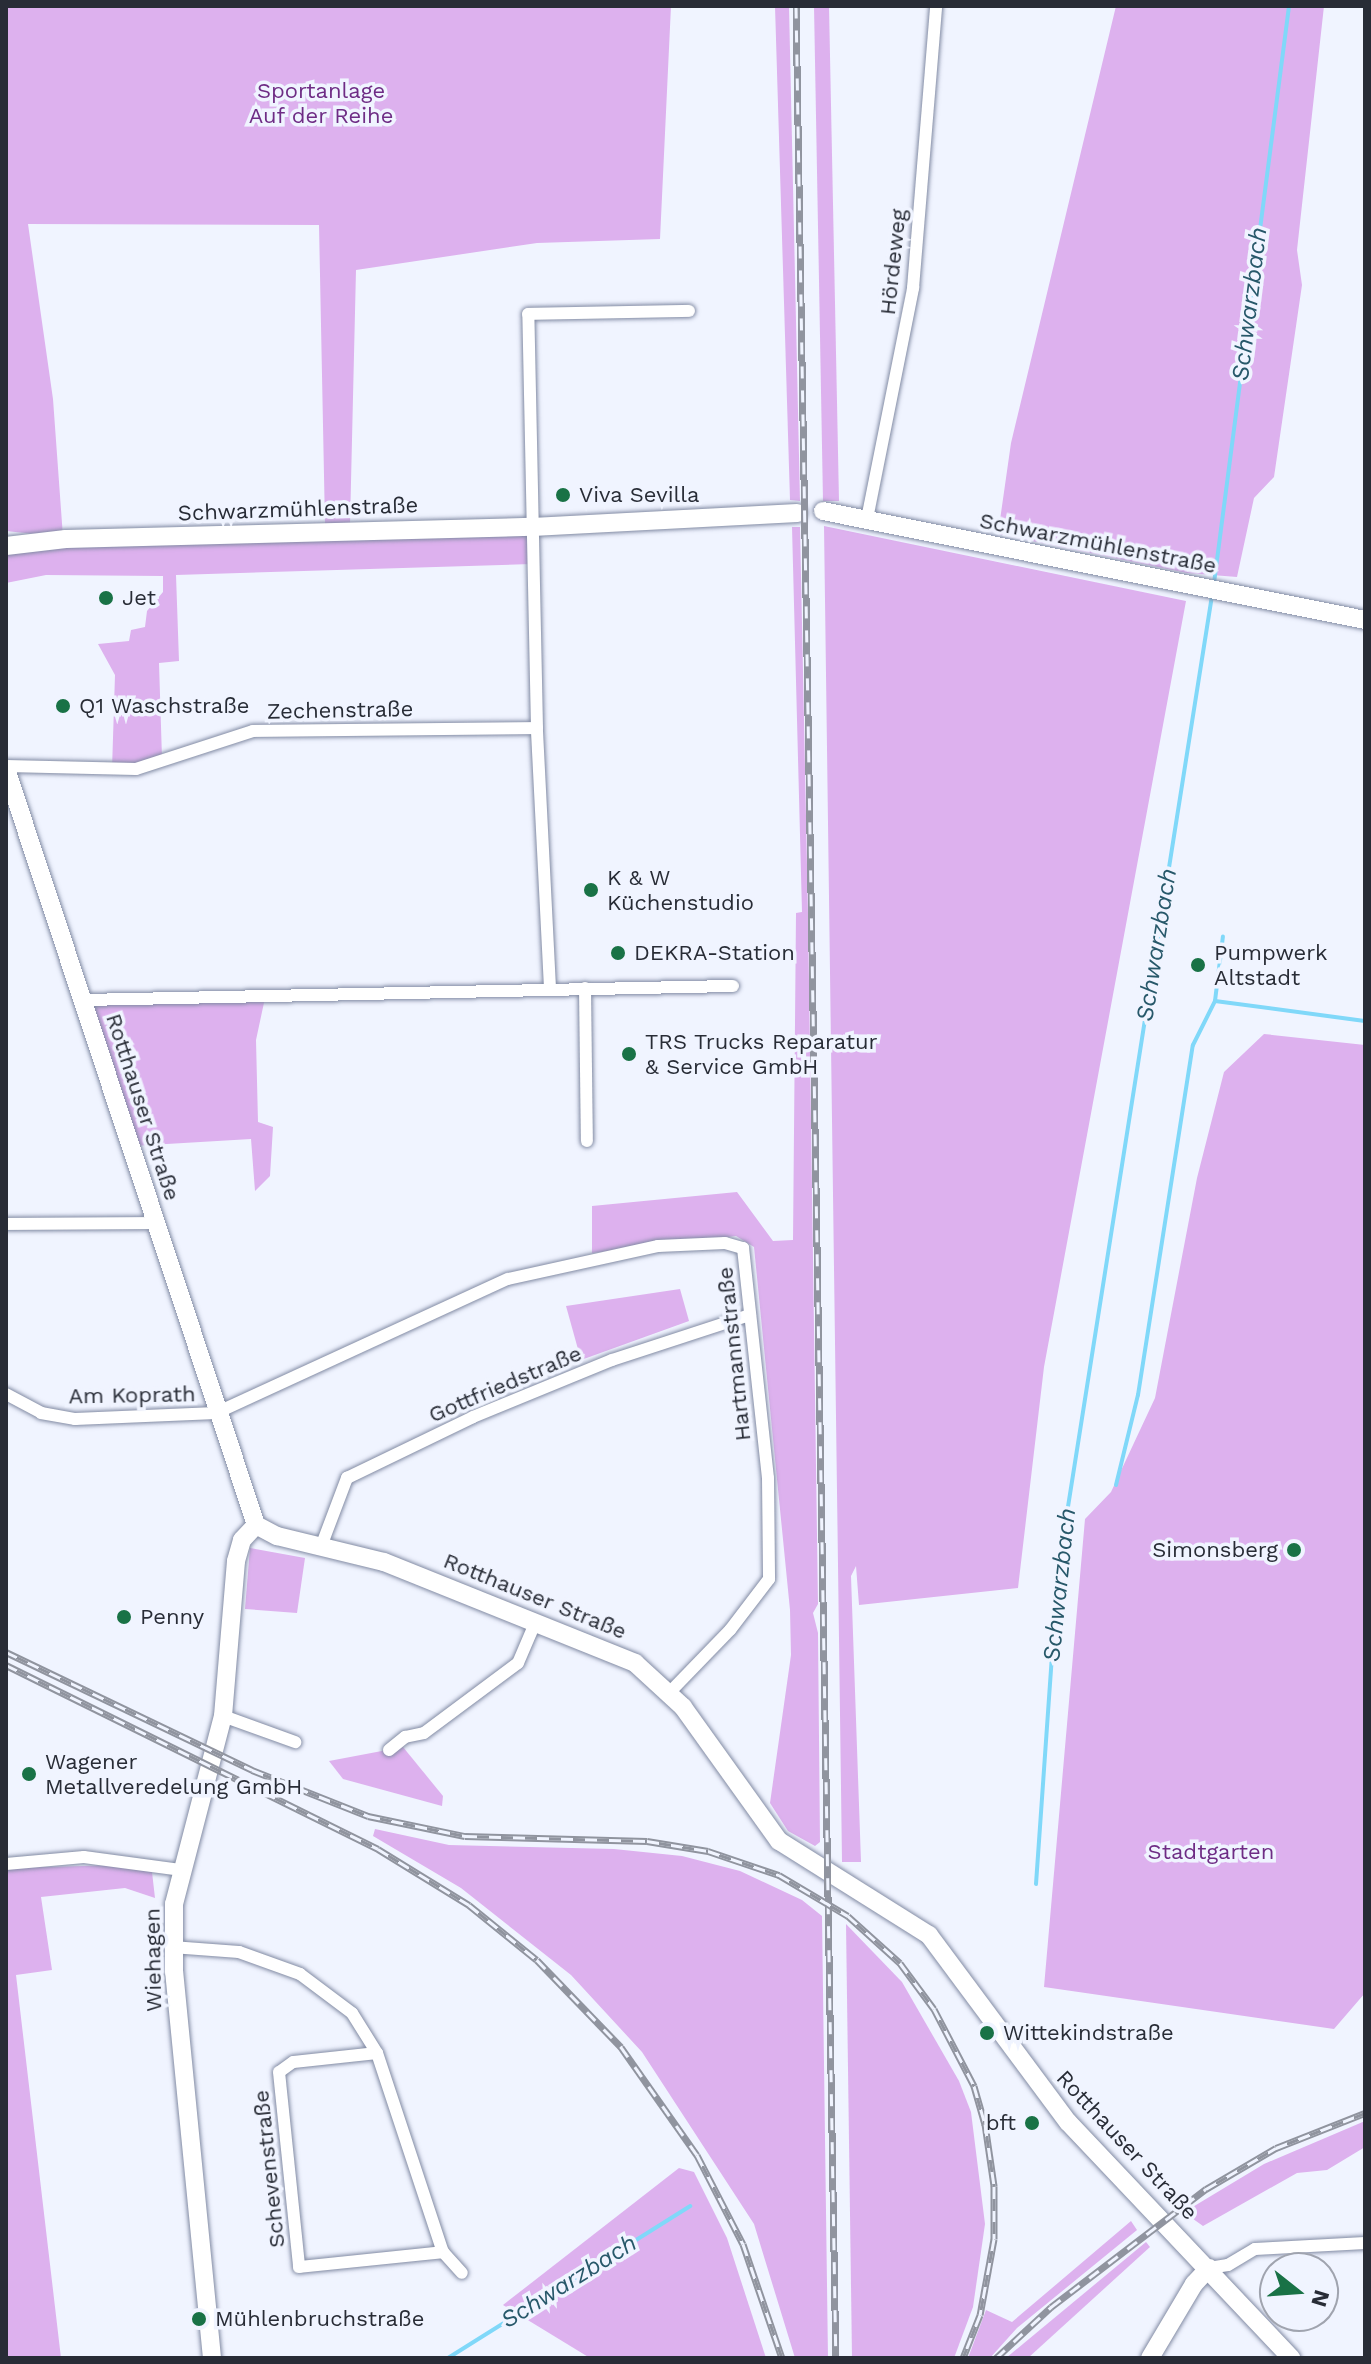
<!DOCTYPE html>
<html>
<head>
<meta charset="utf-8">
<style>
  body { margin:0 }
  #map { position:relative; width:1371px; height:2364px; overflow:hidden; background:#f0f4ff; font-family:"Work Sans",sans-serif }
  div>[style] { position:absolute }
  .green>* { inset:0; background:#ddb1ee }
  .stream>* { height:4px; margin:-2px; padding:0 2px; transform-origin:2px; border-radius:2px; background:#80d8f9 }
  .roads { filter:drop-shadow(0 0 2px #828ba4) drop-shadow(0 0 2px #828ba4) }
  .street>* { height:12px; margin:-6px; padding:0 6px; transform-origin:6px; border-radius:6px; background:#fff }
  .secondary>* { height:18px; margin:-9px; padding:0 9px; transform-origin:9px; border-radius:9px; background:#fff }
  .rail>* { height:7px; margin-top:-3.5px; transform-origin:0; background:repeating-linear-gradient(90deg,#f0f4ff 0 12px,#90949f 0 24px); box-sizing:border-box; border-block:2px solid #90949f }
  .dots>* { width:22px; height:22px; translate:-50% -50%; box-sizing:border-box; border:4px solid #f0f4ff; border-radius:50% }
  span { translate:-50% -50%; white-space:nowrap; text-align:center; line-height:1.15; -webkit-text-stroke:7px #f0f4ff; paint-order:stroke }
  .park-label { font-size:22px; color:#6e2c85 }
  .street-label { font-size:22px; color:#282c36 }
  .poi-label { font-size:22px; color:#282c36 }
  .left { translate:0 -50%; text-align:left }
  .right { translate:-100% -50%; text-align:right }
  .water-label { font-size:24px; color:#27586a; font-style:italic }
  .frame { position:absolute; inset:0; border:8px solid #282c36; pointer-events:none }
  .north { position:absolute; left:1259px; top:2252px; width:80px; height:80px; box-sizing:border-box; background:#f0f4ff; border:2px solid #a0a4af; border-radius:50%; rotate:107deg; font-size:22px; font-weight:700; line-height:32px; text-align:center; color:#282c36 }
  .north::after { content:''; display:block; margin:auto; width:28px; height:36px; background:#197246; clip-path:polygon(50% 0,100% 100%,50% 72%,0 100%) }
</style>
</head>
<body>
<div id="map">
  <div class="green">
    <i style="clip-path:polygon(6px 6px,671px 6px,660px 239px,537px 243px,356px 270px,350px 525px,325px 525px,319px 225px,28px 224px,53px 399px,63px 537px,6px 531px)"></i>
    <i style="clip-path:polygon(775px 6px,789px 6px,800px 501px,790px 500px)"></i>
    <i style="clip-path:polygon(814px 6px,829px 6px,839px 501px,823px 501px)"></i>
    <i style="clip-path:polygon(1116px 6px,1324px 6px,1297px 250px,1302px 285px,1274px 477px,1254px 498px,1237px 577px,1187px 573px,998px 534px,1011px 443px)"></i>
    <i style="clip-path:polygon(824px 526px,1186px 601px,1044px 1367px,1018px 1588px,859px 1605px,856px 1566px,851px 1576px,861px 1862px,842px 1862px)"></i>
    <i style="clip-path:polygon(792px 527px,800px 527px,808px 913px,818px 1604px,813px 1613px,818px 1633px,820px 1842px,815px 1846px,788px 1831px,770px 1803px,791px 1655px,790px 1610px,754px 1247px,736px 1236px,592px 1253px,592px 1206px,737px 1192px,773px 1241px,793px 1240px,796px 913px,802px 912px)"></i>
    <i style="clip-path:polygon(530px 529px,531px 564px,176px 575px,179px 661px,159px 663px,162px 758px,112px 769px,115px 675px,98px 644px,129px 641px,131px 630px,145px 627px,147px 611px,163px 592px,163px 576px,46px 575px,6px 583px,6px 549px)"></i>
    <i style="clip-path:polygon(265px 998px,256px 1040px,258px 1122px,273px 1127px,270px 1176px,255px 1191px,251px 1139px,133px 1146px,88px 1003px)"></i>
    <i style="clip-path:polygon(1264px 1034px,1365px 1045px,1365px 1993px,1334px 2029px,1044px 1987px,1085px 1519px,1111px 1492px,1155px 1398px,1197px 1178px,1224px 1072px)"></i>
    <i style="clip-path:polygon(680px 1289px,689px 1321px,581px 1360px,566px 1306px)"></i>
    <i style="clip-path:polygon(250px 1548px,305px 1558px,297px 1613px,245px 1609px)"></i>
    <i style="clip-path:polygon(403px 1747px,443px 1796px,442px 1806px,343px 1779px,329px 1761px)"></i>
    <i style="clip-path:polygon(375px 1829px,449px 1845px,614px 1849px,682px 1856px,740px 1871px,802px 1900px,822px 1916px,828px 2358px,795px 2358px,754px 2224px,642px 2052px,571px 1975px,461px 1888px,373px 1836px)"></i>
    <i style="clip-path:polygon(122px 1865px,152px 1872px,155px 1898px,125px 1888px,41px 1897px,52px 1970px,16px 1975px,61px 2358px,6px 2358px,6px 1868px)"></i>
    <i style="clip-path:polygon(846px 1924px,902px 1982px,959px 2081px,971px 2112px,985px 2224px,973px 2307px,954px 2358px,852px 2358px)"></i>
    <i style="clip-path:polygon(1365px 2121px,1365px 2147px,1327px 2170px,1297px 2173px,1203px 2226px,1189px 2216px,1191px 2208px,1264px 2164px)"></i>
    <i style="clip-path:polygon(679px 2168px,694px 2172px,727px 2238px,766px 2358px,590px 2358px,503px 2305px)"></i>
    <i style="clip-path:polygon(1131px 2221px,1137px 2230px,1017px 2328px,990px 2358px,968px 2358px,986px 2310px,1012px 2322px)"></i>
    <i style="clip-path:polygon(1146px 2242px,1150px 2247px,1028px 2358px,1006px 2358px)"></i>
  </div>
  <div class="stream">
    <i style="left:1214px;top:583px;width:582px;rotate:-82.59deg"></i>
    <i style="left:1215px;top:1001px;width:151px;rotate:7.6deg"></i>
    <i style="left:1116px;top:1485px;width:93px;rotate:-76.3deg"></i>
    <i style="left:1138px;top:1395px;width:354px;rotate:-81.1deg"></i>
    <i style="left:1193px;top:1045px;width:49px;rotate:-63.4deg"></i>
    <i style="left:1215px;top:1001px;width:65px;rotate:-83deg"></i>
    <i style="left:1036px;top:1884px;width:315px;rotate:-86deg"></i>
    <i style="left:1058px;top:1570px;width:986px;rotate:-81.02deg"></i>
    <i style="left:448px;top:2358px;width:286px;rotate:-32.1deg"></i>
  </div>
  <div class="roads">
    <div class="street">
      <i style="left:867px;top:519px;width:236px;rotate:-78.7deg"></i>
      <i style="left:913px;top:288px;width:283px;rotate:-85.3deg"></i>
      <i style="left:6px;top:766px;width:130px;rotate:1.3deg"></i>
      <i style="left:136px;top:769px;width:123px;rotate:-18deg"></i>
      <i style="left:253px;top:731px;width:284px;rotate:-0.6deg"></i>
      <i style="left:550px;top:988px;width:260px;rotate:-92.9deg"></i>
      <i style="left:537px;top:728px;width:414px;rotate:-91.2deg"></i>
      <i style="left:528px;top:314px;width:161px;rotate:-1.1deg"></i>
      <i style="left:585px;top:988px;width:153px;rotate:89.3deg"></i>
      <i style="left:84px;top:1000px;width:649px;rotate:-1.24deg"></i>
      <i style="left:6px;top:1224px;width:148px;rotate:-0.4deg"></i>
      <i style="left:6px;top:1394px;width:40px;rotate:28deg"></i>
      <i style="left:41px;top:1413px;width:35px;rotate:10deg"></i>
      <i style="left:75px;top:1419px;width:141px;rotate:-2.4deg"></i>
      <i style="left:216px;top:1413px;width:321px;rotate:-24.7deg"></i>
      <i style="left:508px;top:1279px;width:154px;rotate:-12.4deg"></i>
      <i style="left:658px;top:1246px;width:67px;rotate:-2.6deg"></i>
      <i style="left:725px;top:1243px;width:19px;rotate:16deg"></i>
      <i style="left:743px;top:1248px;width:231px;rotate:83.8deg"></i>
      <i style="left:768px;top:1478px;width:101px;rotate:89.4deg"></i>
      <i style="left:769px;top:1579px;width:64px;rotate:127.4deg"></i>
      <i style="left:730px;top:1630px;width:86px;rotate:134.1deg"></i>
      <i style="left:322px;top:1544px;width:71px;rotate:-69.3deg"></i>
      <i style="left:347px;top:1478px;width:140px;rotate:-25.8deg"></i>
      <i style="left:473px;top:1417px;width:150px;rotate:-22.3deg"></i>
      <i style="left:612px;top:1360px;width:145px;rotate:-18.1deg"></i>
      <i style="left:223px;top:1716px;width:77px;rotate:19.9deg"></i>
      <i style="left:389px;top:1750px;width:21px;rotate:-39deg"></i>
      <i style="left:405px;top:1737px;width:19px;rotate:-12deg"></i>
      <i style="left:424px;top:1733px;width:117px;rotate:-36.7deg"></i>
      <i style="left:518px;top:1663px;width:46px;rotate:-66.8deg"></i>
      <i style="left:6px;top:1864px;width:78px;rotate:-5.1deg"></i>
      <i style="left:84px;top:1857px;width:99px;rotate:7.6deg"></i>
      <i style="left:172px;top:1947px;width:67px;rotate:4.3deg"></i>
      <i style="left:239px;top:1952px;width:65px;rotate:19.8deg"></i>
      <i style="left:300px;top:1974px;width:65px;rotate:36.9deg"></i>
      <i style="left:352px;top:2013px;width:47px;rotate:58deg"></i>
      <i style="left:377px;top:2053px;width:210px;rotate:71.7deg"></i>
      <i style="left:443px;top:2252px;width:28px;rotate:48deg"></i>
      <i style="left:377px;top:2053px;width:84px;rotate:173.9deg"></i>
      <i style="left:293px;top:2062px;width:17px;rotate:144deg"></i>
      <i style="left:279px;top:2072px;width:196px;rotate:84.1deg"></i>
      <i style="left:299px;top:2267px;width:145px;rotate:-5.9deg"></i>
      <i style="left:1209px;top:2268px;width:19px;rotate:-9deg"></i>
      <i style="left:1228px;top:2265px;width:31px;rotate:-31deg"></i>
      <i style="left:1255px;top:2249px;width:110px;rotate:-3.1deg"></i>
    </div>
    <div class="secondary">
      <i style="left:823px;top:511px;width:553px;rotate:11.37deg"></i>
      <i style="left:6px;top:546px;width:60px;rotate:-6.7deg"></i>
      <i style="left:66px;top:539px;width:466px;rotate:-1.5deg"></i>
      <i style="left:532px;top:527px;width:266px;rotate:-3deg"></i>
      <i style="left:6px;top:769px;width:796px;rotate:71.7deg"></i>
      <i style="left:256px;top:1525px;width:24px;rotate:28deg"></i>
      <i style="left:277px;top:1536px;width:110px;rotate:13.7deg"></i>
      <i style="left:384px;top:1562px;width:271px;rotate:21.9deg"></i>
      <i style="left:635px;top:1663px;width:65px;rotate:42.5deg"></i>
      <i style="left:683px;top:1707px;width:165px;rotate:54.4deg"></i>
      <i style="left:779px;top:1841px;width:177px;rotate:32.1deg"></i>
      <i style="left:929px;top:1935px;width:233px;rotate:53.4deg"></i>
      <i style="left:1068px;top:2122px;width:325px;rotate:46.6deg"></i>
      <i style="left:212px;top:2358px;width:388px;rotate:-95.6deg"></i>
      <i style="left:174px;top:1972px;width:68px;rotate:-90deg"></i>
      <i style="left:174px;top:1904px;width:194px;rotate:-75.4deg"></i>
      <i style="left:223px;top:1716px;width:156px;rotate:-85.2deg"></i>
      <i style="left:236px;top:1561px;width:22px;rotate:-74deg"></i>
      <i style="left:242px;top:1540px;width:21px;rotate:-47deg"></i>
      <i style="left:1150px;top:2358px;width:86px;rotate:-59.3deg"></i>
      <i style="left:1194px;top:2284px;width:22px;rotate:-47deg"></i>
    </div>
  </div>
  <div class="rail">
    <i style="left:796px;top:6px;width:2352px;rotate:89.03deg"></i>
    <i style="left:6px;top:1652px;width:273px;rotate:25.6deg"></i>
    <i style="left:252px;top:1770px;width:125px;rotate:21.6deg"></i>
    <i style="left:368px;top:1816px;width:99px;rotate:11.7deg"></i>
    <i style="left:465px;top:1836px;width:182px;rotate:1.6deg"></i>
    <i style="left:647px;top:1841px;width:62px;rotate:9.3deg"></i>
    <i style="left:708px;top:1851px;width:75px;rotate:18.7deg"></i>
    <i style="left:779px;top:1875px;width:80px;rotate:30.7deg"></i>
    <i style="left:848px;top:1916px;width:70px;rotate:42.1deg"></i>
    <i style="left:900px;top:1963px;width:57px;rotate:53.5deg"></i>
    <i style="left:934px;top:2009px;width:87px;rotate:62.5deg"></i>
    <i style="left:974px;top:2086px;width:40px;rotate:74deg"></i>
    <i style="left:985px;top:2124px;width:63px;rotate:81.7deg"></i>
    <i style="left:994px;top:2186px;width:53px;rotate:90deg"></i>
    <i style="left:994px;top:2239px;width:77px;rotate:100.4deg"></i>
    <i style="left:980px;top:2315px;width:46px;rotate:111.6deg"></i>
    <i style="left:6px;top:1665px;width:415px;rotate:26.3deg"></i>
    <i style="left:378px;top:1849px;width:107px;rotate:31.6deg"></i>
    <i style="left:469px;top:1905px;width:87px;rotate:39deg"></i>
    <i style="left:537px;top:1960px;width:121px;rotate:46deg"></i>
    <i style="left:621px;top:2047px;width:132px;rotate:54.9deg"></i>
    <i style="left:697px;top:2155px;width:100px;rotate:62.7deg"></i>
    <i style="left:743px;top:2244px;width:120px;rotate:71.1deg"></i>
    <i style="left:996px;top:2358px;width:75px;rotate:-42.8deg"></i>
    <i style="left:1051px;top:2307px;width:195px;rotate:-37.3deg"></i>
    <i style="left:1206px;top:2189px;width:81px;rotate:-30.4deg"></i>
    <i style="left:1276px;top:2148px;width:96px;rotate:-21.5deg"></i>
  </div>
  <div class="dots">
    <i style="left:563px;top:495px;background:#197246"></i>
    <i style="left:106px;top:598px;background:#197246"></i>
    <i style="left:63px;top:706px;background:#197246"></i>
    <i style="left:591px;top:890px;background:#197246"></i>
    <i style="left:618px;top:953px;background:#197246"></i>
    <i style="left:1198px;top:965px;background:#197246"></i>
    <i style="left:629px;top:1054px;background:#197246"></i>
    <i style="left:1294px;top:1550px;background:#197246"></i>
    <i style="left:124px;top:1617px;background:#197246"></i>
    <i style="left:29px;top:1774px;background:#197246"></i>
    <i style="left:987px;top:2033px;background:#197246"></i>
    <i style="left:1032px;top:2123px;background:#197246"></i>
    <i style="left:199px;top:2319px;background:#197246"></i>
  </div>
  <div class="park-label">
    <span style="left:321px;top:103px">Sportanlage<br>Auf der Reihe</span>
    <span style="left:1211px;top:1852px">Stadtgarten</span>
  </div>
  <div class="street-label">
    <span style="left:893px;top:262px;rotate:-84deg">Hördeweg</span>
    <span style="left:298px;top:509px;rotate:-2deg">Schwarzmühlenstraße</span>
    <span style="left:1098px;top:543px;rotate:11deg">Schwarzmühlenstraße</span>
    <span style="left:340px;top:710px;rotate:-1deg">Zechenstraße</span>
    <span style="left:143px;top:1107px;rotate:72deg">Rotthauser Straße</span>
    <span style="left:734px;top:1354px;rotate:-96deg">Hartmannstraße</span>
    <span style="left:505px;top:1384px;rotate:-23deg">Gottfriedstraße</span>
    <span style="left:132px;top:1395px;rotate:-1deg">Am Koprath</span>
    <span style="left:535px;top:1596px;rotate:22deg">Rotthauser Straße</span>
    <span style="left:153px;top:1960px;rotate:-91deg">Wiehagen</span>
    <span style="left:1127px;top:2145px;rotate:47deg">Rotthauser Straße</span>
    <span style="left:269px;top:2169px;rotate:-96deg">Schevenstraße</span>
  </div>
  <div class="poi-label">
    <span class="left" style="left:579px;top:495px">Viva Sevilla</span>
    <span class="left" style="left:122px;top:598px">Jet</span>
    <span class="left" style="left:79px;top:706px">Q1 Waschstraße</span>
    <span class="left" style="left:607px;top:890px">K &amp; W<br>Küchenstudio</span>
    <span class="left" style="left:1214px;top:965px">Pumpwerk<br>Altstadt</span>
    <span class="left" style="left:634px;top:953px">DEKRA-Station</span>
    <span class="left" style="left:645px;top:1054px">TRS Trucks Reparatur<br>&amp; Service GmbH</span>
    <span class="right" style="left:1278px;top:1550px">Simonsberg</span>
    <span class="left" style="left:140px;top:1617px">Penny</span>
    <span class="left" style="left:45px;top:1774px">Wagener<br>Metallveredelung GmbH</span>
    <span class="left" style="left:1003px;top:2033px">Wittekindstraße</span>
    <span class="right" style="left:1016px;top:2123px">bft</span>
    <span class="left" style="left:215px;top:2319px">Mühlenbruchstraße</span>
  </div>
  <div class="water-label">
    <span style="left:1250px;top:304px;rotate:-83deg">Schwarzbach</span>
    <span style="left:1157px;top:945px;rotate:-81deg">Schwarzbach</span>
    <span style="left:1060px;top:1585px;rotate:-84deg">Schwarzbach</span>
    <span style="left:569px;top:2282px;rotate:-32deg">Schwarzbach</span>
  </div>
  <div class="frame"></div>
  <div class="north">N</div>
</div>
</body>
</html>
